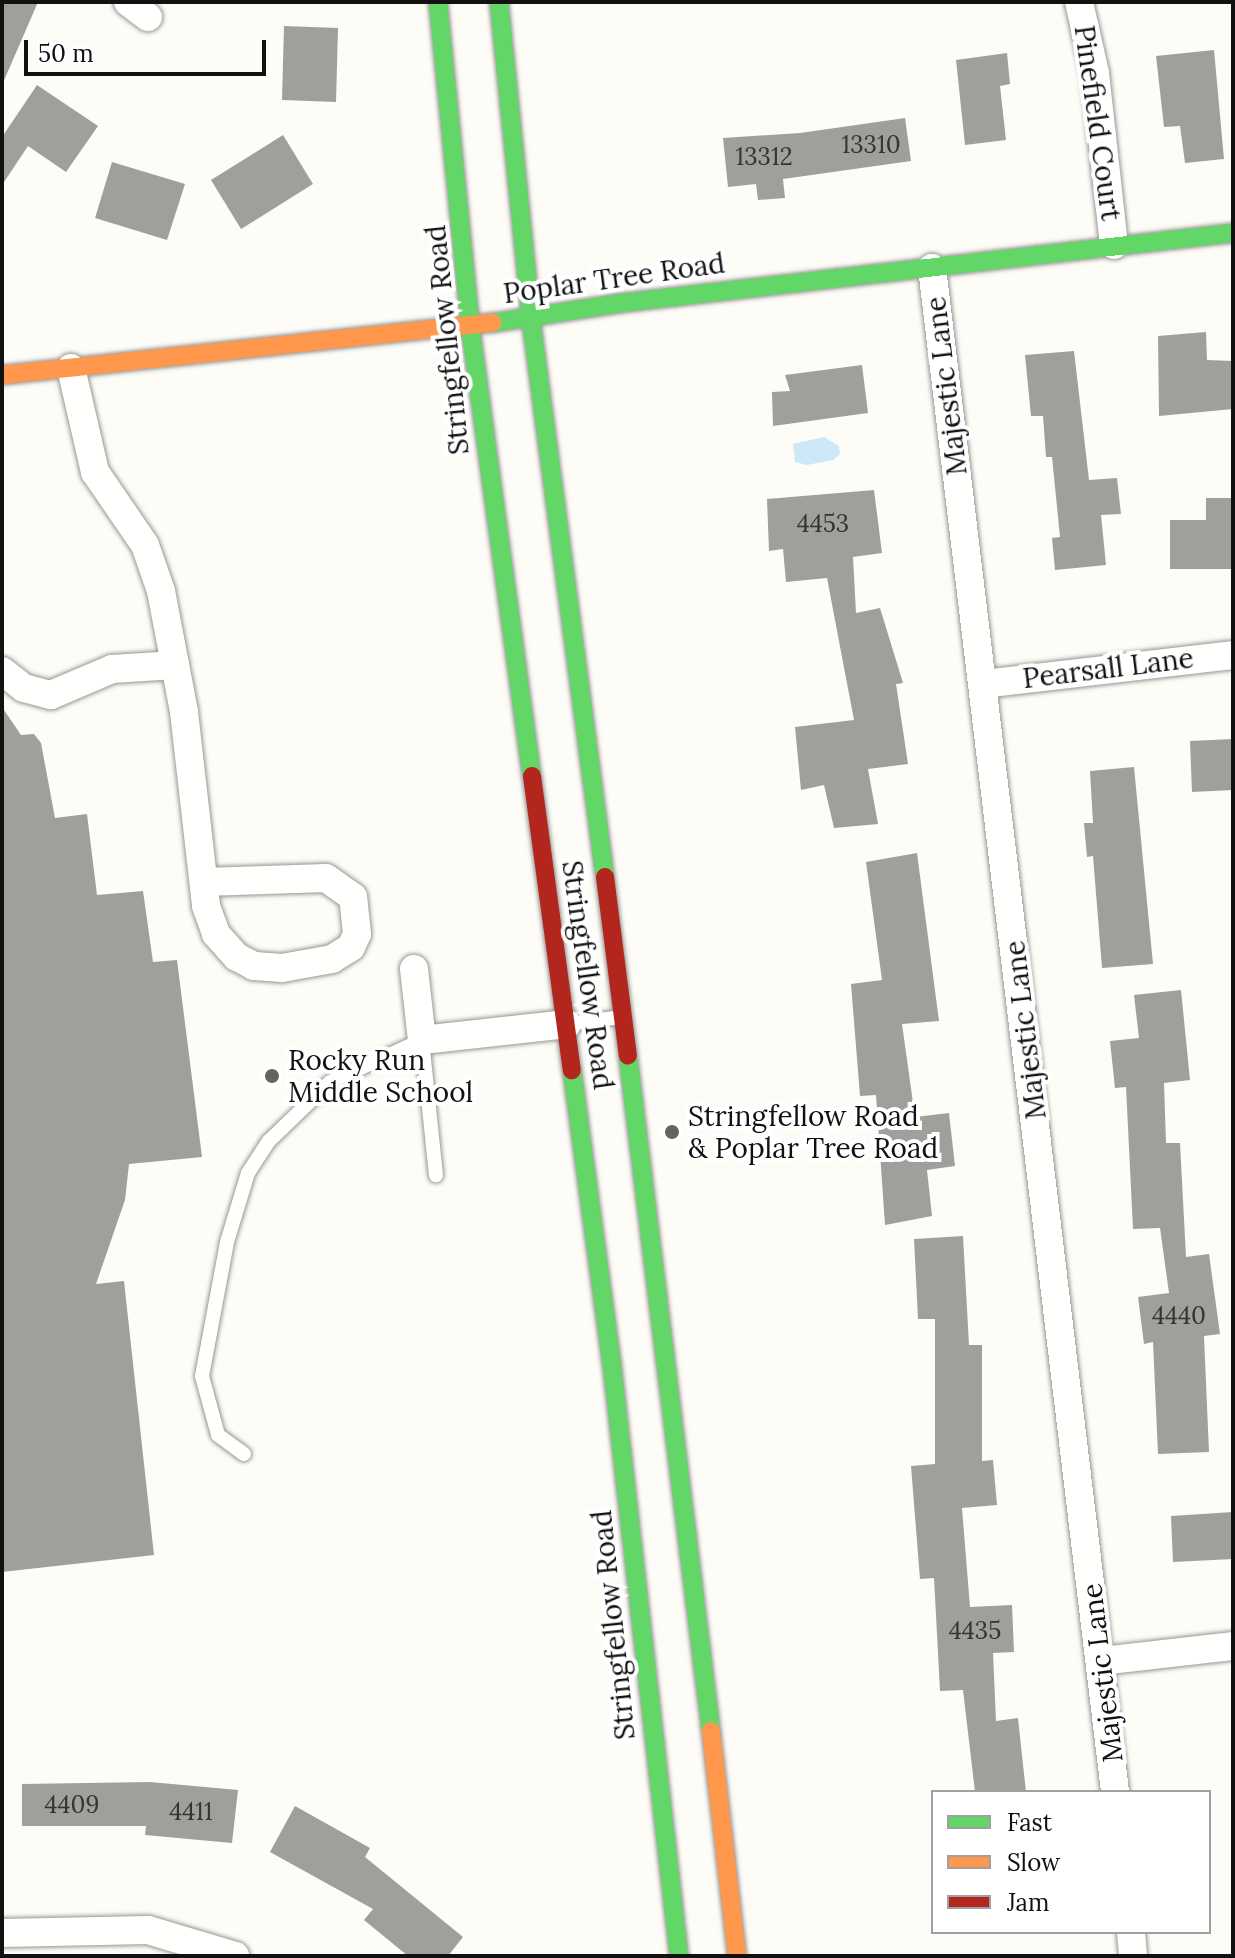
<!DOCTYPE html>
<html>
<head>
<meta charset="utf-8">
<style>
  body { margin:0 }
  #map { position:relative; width:1235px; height:1958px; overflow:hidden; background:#fdfcf7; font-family:Lora,serif }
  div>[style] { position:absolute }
  .water>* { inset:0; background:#cde8f7 }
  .building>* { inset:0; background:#a19f9c }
  .roads { filter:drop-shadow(0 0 2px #979795) drop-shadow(0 0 2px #979795) }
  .lane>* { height:14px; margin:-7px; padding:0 7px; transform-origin:7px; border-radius:7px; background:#fffffe }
  .street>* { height:28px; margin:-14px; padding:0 14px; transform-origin:14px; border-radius:14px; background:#fffffe }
  .fast>* { height:18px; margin:-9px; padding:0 9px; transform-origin:9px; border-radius:9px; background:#63d668 }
  .slow>* { height:18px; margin:-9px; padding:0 9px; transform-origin:9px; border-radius:9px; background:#ff974d }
  .jam>* { height:18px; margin:-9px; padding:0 9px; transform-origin:9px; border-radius:9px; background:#b3261e }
  .dots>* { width:22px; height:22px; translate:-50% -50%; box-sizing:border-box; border:4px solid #fff; border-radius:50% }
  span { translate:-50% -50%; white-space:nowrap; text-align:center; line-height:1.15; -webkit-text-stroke:8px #fff; paint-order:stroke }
  .number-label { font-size:24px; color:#353434 }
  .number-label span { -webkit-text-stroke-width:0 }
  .street-label { font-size:28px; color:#111 }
  .poi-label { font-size:28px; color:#111 }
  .left { translate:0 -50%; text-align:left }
  .frame { position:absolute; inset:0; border:4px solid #111; pointer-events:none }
  .legend { position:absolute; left:931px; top:1790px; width:280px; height:144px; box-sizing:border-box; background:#fff; border:2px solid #a0a0a0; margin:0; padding:10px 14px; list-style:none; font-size:24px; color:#111 }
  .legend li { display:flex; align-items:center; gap:16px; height:40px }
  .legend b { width:40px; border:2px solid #a0a0a0 }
  .scale { position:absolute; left:24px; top:40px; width:242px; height:36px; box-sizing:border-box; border:4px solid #111; border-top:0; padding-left:10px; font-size:24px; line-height:28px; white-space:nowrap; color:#111; -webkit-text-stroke:6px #fff; paint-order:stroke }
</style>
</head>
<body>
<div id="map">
  <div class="water">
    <i style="clip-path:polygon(824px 437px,839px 446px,840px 454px,833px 460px,807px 465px,795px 462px,793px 444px)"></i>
  </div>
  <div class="building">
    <i style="clip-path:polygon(2px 2px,38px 2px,2px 85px)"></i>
    <i style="clip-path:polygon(284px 26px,338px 28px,336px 102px,282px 100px)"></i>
    <i style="clip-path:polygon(1214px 50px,1224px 159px,1185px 163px,1180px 126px,1164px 127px,1156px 56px)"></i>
    <i style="clip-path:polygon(1007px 53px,1010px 84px,1000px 86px,1006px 140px,965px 145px,956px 60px)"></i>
    <i style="clip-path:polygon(37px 85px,98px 126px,66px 172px,28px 146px,2px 185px,2px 137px)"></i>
    <i style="clip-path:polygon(905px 118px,911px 161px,783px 179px,785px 198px,758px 200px,756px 184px,728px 187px,723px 138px,800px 133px)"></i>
    <i style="clip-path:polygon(283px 135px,313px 184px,241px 229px,211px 180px)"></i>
    <i style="clip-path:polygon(112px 162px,185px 184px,167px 240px,95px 218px)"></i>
    <i style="clip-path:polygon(1206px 332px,1207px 360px,1233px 361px,1233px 409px,1159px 416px,1158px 336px)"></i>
    <i style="clip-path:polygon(1074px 351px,1089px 480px,1117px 478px,1121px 514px,1101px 515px,1106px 565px,1055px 570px,1052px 538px,1060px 537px,1052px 457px,1046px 457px,1043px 416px,1031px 416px,1025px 355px)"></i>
    <i style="clip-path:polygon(862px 365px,868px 413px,773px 426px,772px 392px,790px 391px,785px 375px)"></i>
    <i style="clip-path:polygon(874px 490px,882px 553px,853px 557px,856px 613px,880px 608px,903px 683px,896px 684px,908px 764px,868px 769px,878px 824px,834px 828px,824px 785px,801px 790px,795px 727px,854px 720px,827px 578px,786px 582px,783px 549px,769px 551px,767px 499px)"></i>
    <i style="clip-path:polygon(1206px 498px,1233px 498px,1233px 569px,1170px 569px,1170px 520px,1206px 520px)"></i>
    <i style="clip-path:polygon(2px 707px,21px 735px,34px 734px,41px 743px,55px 818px,87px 814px,97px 895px,143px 891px,153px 962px,177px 960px,202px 1157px,129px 1164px,125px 1200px,96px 1284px,124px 1281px,154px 1555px,2px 1572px)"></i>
    <i style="clip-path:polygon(1233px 739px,1233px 790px,1192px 792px,1190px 741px)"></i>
    <i style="clip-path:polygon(1134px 767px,1153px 964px,1102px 968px,1093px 856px,1087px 857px,1084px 823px,1093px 823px,1090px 771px)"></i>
    <i style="clip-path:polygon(917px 853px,939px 1021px,902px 1024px,915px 1117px,949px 1113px,955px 1166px,927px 1170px,932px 1216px,885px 1225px,876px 1095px,860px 1096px,851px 984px,882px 980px,866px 862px)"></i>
    <i style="clip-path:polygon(1181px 990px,1190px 1080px,1164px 1083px,1166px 1143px,1180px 1143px,1186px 1257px,1209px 1254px,1220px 1334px,1204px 1336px,1209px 1452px,1158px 1454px,1153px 1342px,1144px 1344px,1138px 1297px,1169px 1293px,1160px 1228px,1133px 1229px,1126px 1087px,1115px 1088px,1110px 1041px,1139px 1038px,1134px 995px)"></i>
    <i style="clip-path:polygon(963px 1236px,969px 1345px,982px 1345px,982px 1461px,993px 1460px,997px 1505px,962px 1508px,970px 1607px,1012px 1605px,1014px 1652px,993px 1653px,996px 1721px,1018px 1718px,1026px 1792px,975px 1792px,963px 1690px,940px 1691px,934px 1578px,920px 1579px,911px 1466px,935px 1464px,935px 1319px,918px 1319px,914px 1239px)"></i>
    <i style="clip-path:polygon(1233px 1512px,1233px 1559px,1173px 1562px,1171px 1516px)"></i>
    <i style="clip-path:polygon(150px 1782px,238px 1790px,232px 1843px,145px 1835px,146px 1826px,22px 1826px,22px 1784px)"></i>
    <i style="clip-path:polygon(295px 1806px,370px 1848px,365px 1857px,463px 1937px,448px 1956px,408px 1956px,364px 1920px,373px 1909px,270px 1852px)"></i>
  </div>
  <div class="roads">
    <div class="lane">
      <i style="left:567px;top:1024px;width:55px;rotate:-7.3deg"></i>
      <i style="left:244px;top:1454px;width:32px;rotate:-144deg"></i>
      <i style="left:218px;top:1435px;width:61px;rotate:-105.2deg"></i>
      <i style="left:202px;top:1376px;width:136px;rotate:-79.4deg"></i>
      <i style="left:227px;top:1242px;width:72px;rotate:-73.1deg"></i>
      <i style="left:248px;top:1173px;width:38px;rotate:-57deg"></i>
      <i style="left:269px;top:1141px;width:85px;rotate:-44deg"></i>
      <i style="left:330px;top:1082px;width:101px;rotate:-24.5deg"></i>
      <i style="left:422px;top:1040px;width:136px;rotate:84.1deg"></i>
    </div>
    <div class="street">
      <i style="left:128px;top:2px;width:25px;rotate:37deg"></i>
      <i style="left:1079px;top:2px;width:73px;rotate:77.3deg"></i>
      <i style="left:1095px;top:73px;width:173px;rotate:83.7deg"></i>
      <i style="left:932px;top:268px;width:1535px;rotate:83.15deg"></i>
      <i style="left:71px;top:368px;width:107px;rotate:77deg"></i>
      <i style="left:95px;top:472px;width:88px;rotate:55.6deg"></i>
      <i style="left:145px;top:545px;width:49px;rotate:70.8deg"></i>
      <i style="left:161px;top:591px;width:123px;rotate:79.2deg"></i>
      <i style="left:184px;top:712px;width:195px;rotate:83.5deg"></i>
      <i style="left:206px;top:906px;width:30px;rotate:70deg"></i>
      <i style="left:216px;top:934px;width:31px;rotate:48deg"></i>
      <i style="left:237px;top:957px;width:19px;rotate:28deg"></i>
      <i style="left:254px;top:966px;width:28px;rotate:4deg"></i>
      <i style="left:282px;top:968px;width:51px;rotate:-10.2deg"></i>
      <i style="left:332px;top:959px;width:22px;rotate:-32deg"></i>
      <i style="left:351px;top:947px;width:14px;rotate:-65deg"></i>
      <i style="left:357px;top:934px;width:37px;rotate:-96deg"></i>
      <i style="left:353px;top:897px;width:33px;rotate:-145deg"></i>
      <i style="left:326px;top:878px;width:122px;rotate:178.1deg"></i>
      <i style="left:2px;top:671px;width:28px;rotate:38deg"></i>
      <i style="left:24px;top:688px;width:28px;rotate:15deg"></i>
      <i style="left:51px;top:695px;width:66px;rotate:-23.1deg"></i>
      <i style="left:112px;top:669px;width:63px;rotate:-3.6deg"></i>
      <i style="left:983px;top:684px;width:252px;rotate:-6.6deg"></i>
      <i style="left:414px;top:969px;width:71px;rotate:83.6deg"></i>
      <i style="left:422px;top:1040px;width:146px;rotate:-6.3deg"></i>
      <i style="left:1101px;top:1661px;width:133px;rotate:-6.5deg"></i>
      <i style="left:1131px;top:1932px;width:24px;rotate:85deg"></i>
      <i style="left:2px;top:1933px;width:146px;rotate:-1.2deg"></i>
      <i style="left:148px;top:1930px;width:91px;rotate:16.6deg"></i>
    </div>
    <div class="fast">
      <i style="left:438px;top:2px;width:325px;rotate:84.3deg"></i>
      <i style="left:470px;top:325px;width:455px;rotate:82.2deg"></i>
      <i style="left:499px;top:2px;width:319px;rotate:84.2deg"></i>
      <i style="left:531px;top:319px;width:563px;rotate:82.45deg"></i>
      <i style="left:492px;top:323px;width:131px;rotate:-8.8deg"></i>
      <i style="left:621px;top:303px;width:616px;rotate:-6.53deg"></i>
      <i style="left:628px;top:1056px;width:680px;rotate:82.99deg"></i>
      <i style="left:572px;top:1070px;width:298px;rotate:82.3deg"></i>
      <i style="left:612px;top:1365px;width:595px;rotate:83.53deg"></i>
    </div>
    <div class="slow">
      <i style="left:2px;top:375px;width:493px;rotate:-6.1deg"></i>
      <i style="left:711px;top:1731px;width:226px;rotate:83.4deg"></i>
    </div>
    <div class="jam">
      <i style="left:532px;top:776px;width:297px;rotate:82.3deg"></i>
      <i style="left:605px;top:877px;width:180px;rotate:82.7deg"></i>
    </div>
  </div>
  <div class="dots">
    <i style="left:272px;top:1076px;background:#646362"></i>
    <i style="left:672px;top:1132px;background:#646362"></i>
  </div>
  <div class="number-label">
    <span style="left:871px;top:145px">13310</span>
    <span style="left:764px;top:157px">13312</span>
    <span style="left:823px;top:524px">4453</span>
    <span style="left:1179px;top:1316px">4440</span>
    <span style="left:975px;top:1631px">4435</span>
    <span style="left:72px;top:1805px">4409</span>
    <span style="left:191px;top:1812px">4411</span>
  </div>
  <div class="street-label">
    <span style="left:1098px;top:123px;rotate:82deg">Pinefield Court</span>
    <span style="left:614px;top:278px;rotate:-8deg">Poplar Tree Road</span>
    <span style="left:447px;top:340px;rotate:-96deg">Stringfellow Road</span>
    <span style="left:946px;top:386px;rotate:-97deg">Majestic Lane</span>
    <span style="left:1108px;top:668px;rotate:-7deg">Pearsall Lane</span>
    <span style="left:588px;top:975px;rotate:82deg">Stringfellow Road</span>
    <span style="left:1025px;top:1030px;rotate:-97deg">Majestic Lane</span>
    <span style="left:613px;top:1625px;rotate:-96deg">Stringfellow Road</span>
    <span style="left:1102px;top:1673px;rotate:-97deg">Majestic Lane</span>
  </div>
  <div class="poi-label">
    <span class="left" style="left:288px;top:1076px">Rocky Run<br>Middle School</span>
    <span class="left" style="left:688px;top:1132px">Stringfellow Road<br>&amp; Poplar Tree Road</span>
  </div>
  <div class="frame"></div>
  <ul class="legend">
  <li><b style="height:10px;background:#63d668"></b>Fast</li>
  <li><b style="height:10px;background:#ff974d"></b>Slow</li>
  <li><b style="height:10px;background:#b3261e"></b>Jam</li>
  </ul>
  <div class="scale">50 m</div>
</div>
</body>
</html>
